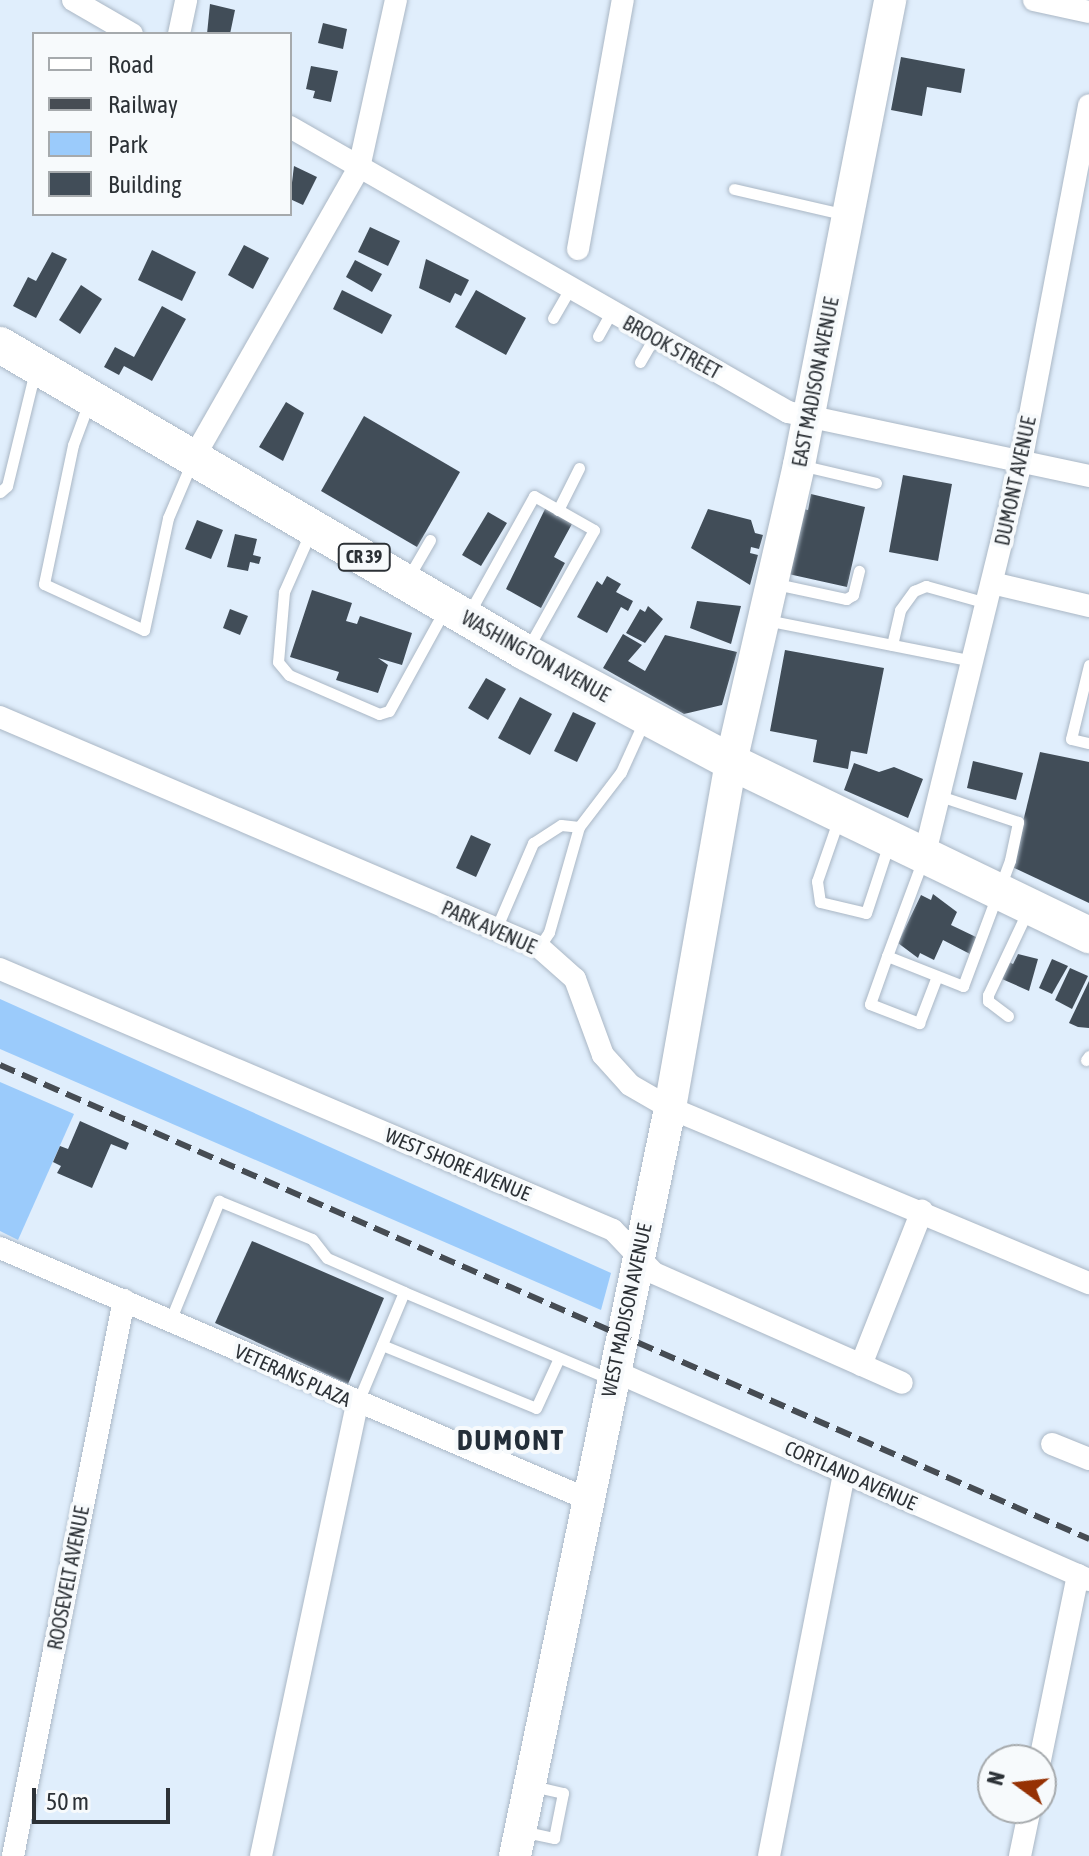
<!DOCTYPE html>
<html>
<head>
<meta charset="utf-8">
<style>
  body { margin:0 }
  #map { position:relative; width:1089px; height:1856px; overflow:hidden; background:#e0eefc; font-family:"Asap Condensed",sans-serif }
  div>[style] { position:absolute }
  .green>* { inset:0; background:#9bcbfb }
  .building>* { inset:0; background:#414d58 }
  .roads { filter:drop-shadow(0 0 2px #aab7c5) drop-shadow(0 0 2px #aab7c5) }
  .lane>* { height:11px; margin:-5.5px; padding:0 5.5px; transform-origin:5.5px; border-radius:5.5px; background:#fff }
  .street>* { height:22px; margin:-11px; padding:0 11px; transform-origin:11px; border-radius:11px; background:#fff }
  .secondary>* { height:32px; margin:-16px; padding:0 16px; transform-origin:16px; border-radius:16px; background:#fff }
  .primary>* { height:36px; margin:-18px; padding:0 18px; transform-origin:18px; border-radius:18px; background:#fff }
  .rail>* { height:6px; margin-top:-3px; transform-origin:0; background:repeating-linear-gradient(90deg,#464c53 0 16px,transparent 0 24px) }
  span { translate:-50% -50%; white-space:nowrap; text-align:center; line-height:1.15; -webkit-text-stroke:8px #f7fafc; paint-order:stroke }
  .shield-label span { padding:2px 6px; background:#f7fafc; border:2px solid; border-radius:6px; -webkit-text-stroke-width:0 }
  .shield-label { font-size:18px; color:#2c3136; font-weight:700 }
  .street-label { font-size:20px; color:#2c3136 }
  .district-label { font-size:28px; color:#232e39; font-weight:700; letter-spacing:2px }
  .legend { position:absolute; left:32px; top:32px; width:260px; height:184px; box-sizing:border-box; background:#f7fafc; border:2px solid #a6aaad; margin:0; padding:10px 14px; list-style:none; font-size:24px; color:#2c3136 }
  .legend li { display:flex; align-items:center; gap:16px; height:40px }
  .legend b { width:40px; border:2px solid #a6aaad }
  .north { position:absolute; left:977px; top:1744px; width:80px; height:80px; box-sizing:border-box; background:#f7fafc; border:2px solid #a6aaad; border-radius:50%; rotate:285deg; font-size:22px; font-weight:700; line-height:32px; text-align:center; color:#2c3136 }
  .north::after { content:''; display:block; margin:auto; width:28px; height:36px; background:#963104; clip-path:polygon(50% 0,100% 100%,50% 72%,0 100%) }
  .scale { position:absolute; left:32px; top:1788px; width:138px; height:36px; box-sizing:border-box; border:4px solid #2c3136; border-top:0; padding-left:10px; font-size:24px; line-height:28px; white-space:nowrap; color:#2c3136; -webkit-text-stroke:6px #f7fafc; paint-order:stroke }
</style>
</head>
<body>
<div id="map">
  <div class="green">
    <i style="clip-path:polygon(0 999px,611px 1273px,601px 1310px,0 1049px)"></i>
    <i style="clip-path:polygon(0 1082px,74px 1114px,18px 1240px,0 1231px)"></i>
  </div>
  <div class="building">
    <i style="clip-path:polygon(210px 4px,235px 10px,230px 34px,207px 34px)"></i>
    <i style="clip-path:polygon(323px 23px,347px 29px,343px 49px,318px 43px)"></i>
    <i style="clip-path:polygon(901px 57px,965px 69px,961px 93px,927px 87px,922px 116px,891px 110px)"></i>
    <i style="clip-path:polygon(311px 66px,338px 71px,331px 102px,313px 98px,315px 91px,306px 89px)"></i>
    <i style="clip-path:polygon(294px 166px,317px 177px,303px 205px,290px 199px)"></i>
    <i style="clip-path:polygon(370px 227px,400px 241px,388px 266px,358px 252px)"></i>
    <i style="clip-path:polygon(244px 245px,269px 258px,253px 289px,228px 275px)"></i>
    <i style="clip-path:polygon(152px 250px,196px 272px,182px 301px,138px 280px)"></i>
    <i style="clip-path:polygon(52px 252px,67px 259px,36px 318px,13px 306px,28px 277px,36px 281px)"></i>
    <i style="clip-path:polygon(426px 259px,469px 280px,461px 296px,455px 293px,450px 303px,419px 288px)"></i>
    <i style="clip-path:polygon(355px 260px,382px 274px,372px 292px,346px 277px)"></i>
    <i style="clip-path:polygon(81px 285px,102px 299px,80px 334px,59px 320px)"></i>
    <i style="clip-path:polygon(342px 290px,392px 315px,382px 334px,333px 309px)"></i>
    <i style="clip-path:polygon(476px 290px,526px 318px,506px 355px,455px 327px)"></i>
    <i style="clip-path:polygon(162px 306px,186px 319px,152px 381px,124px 366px,119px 375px,104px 367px,115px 347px,134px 357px)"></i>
    <i style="clip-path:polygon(286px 402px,304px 413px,283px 461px,259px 447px)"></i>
    <i style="clip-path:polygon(364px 416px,460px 472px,417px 547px,321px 491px)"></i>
    <i style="clip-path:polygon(903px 475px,952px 484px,938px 561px,889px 552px)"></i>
    <i style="clip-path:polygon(811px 494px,865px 507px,847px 587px,784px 573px,799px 508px,808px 510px)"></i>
    <i style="clip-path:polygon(546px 507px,573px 522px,554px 557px,565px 563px,541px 608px,506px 589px)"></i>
    <i style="clip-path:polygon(708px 509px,751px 520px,755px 533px,763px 535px,759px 549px,751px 547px,750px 553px,758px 555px,750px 585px,691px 548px)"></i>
    <i style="clip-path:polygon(488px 512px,507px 523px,481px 566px,462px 555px)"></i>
    <i style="clip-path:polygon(197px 520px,223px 530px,211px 559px,185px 549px)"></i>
    <i style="clip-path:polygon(235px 534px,257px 539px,253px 555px,261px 557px,259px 564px,250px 562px,248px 571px,227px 567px)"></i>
    <i style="clip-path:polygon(607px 576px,621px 584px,616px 592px,633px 601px,628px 611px,621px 607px,607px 633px,577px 617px,597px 581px,602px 585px)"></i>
    <i style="clip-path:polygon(312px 590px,352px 603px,346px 621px,357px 624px,360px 616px,412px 633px,402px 665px,378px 658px,388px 665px,378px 693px,336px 680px,339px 672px,290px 657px)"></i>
    <i style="clip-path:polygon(697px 601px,741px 606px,731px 644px,690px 628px)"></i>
    <i style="clip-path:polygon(648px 606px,663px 619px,645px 643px,626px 633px,640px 609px,645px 612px)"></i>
    <i style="clip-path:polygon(230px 609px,248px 616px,240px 635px,223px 628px)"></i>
    <i style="clip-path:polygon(623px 634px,642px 645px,628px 661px,645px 671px,665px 635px,737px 652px,722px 705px,684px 714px,603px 668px)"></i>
    <i style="clip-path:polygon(785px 650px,884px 668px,867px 754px,851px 751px,848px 769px,813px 762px,817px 740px,770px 731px)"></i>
    <i style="clip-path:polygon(486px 678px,506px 689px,488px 720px,468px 708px)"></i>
    <i style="clip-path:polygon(520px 697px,552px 714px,530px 755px,498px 738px)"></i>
    <i style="clip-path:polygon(573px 712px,596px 723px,577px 762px,554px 751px)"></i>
    <i style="clip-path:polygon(1040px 752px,1089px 762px,1089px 903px,1012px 867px)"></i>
    <i style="clip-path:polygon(973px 761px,1023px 773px,1016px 800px,967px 788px)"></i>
    <i style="clip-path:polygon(854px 763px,879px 772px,894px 767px,923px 779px,908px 818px,844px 790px)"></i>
    <i style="clip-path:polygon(471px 835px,491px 844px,476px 877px,456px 868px)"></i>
    <i style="clip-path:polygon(933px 894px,957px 912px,951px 925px,978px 938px,970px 954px,943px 940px,934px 960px,920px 953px,918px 958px,898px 943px,921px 895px,931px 900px)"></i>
    <i style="clip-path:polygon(1018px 954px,1038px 959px,1029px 991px,1002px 979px,1007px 961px,1013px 964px)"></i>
    <i style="clip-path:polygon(1052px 959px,1068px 966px,1052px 994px,1039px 988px)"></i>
    <i style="clip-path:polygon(1070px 968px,1088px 976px,1072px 1009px,1055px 1000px)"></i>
    <i style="clip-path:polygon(1089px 981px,1089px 1028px,1078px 1027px,1069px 1023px)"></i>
    <i style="clip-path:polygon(80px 1121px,129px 1143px,126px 1150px,111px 1144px,92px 1188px,57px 1173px,61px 1166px,53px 1162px,60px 1146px,68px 1149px)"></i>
    <i style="clip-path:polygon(252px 1241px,384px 1298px,348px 1384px,215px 1323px)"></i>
  </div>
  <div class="roads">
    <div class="lane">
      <i style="left:734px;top:189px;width:116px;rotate:13deg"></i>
      <i style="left:553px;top:318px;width:34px;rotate:-60deg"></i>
      <i style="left:598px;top:336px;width:26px;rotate:-61deg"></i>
      <i style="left:640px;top:362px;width:30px;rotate:-60deg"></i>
      <i style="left:89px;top:402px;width:46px;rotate:110.4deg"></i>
      <i style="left:73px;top:445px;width:142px;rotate:101.8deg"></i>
      <i style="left:44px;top:584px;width:110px;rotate:24.7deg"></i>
      <i style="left:144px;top:630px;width:115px;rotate:-77.9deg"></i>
      <i style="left:168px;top:518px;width:59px;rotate:-66.9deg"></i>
      <i style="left:800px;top:465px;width:78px;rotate:13.3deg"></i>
      <i style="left:0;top:492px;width:9px;rotate:-41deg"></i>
      <i style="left:7px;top:486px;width:118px;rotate:-76.3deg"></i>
      <i style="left:558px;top:510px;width:47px;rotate:-63.4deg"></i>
      <i style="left:311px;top:531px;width:67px;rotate:113.9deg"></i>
      <i style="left:284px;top:592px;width:70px;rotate:94.9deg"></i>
      <i style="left:278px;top:662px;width:17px;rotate:50deg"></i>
      <i style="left:289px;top:675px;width:98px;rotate:23.4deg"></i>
      <i style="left:379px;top:714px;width:10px;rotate:-17deg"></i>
      <i style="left:389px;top:711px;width:116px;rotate:-61.2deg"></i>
      <i style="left:408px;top:578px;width:44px;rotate:-59.9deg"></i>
      <i style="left:776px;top:584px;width:72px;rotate:12.1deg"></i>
      <i style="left:846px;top:599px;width:8px;rotate:-30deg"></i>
      <i style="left:853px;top:595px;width:25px;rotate:-76deg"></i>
      <i style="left:468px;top:615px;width:136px;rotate:-61deg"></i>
      <i style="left:534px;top:496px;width:69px;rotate:29.5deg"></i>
      <i style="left:594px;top:530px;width:135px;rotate:119.2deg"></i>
      <i style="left:766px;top:620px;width:211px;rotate:11.2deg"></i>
      <i style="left:892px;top:645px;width:36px;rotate:-77deg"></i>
      <i style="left:900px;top:610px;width:24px;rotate:-54deg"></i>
      <i style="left:914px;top:591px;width:13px;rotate:-23deg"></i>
      <i style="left:926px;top:586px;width:63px;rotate:15.6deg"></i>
      <i style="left:1089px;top:665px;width:76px;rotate:103.7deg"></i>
      <i style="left:1071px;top:739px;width:18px;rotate:13deg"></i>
      <i style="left:839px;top:818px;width:67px;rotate:109.2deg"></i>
      <i style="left:817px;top:881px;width:21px;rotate:82deg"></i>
      <i style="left:820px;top:902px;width:47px;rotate:13.4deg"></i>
      <i style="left:866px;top:913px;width:74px;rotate:-71.8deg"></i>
      <i style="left:922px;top:862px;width:100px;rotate:110.4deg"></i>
      <i style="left:887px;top:956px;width:82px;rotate:21.5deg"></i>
      <i style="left:963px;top:986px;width:134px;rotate:-69.5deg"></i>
      <i style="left:1010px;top:860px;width:39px;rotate:-78deg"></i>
      <i style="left:1018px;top:822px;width:82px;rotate:-161.6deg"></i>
      <i style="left:496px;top:929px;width:94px;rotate:-66.7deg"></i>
      <i style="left:533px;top:843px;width:33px;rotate:-33deg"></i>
      <i style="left:561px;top:825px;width:18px;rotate:6deg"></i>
      <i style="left:539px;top:947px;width:18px;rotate:-56deg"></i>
      <i style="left:549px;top:932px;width:109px;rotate:-74.1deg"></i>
      <i style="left:579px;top:827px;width:69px;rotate:-52.6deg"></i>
      <i style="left:621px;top:772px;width:58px;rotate:-65.6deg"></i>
      <i style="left:887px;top:956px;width:51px;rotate:109.5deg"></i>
      <i style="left:870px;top:1004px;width:53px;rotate:21.2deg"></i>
      <i style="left:919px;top:1023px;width:50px;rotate:-69deg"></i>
      <i style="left:1008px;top:1016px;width:25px;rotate:-143deg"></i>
      <i style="left:988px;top:1001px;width:6px;rotate:-90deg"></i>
      <i style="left:988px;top:995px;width:92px;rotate:-64.8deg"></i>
      <i style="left:1086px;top:1060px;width:5px;rotate:-53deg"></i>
      <i style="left:170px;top:1321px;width:130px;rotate:-67.8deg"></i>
      <i style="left:219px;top:1201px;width:100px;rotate:22.2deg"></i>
      <i style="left:312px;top:1239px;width:24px;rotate:52deg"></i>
      <i style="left:327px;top:1258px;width:84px;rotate:23.8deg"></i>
      <i style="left:382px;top:1345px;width:166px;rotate:22.2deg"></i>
      <i style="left:536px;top:1408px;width:55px;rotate:-65.3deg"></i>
      <i style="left:357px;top:1404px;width:121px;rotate:-67.2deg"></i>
      <i style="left:404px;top:1292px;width:226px;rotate:22.9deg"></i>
      <i style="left:521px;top:1831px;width:34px;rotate:12deg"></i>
      <i style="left:554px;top:1838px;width:46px;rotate:-78.7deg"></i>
      <i style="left:563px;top:1793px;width:32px;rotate:-167deg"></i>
    </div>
    <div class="street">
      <i style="left:73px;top:0;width:68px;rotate:30deg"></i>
      <i style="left:1034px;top:0;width:56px;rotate:12.3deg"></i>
      <i style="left:179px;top:34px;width:35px;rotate:-78deg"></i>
      <i style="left:290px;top:127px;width:574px;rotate:29.78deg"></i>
      <i style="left:788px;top:412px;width:308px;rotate:12deg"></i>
      <i style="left:578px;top:249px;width:253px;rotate:-79.8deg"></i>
      <i style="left:194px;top:457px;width:333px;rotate:-60.3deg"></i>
      <i style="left:359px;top:168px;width:172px;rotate:-77.6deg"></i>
      <i style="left:992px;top:583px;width:100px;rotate:13.3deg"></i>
      <i style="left:0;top:717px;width:586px;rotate:23.11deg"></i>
      <i style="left:539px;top:947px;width:48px;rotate:41.6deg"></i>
      <i style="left:575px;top:979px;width:81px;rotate:69.8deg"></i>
      <i style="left:603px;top:1055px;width:40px;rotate:48deg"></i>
      <i style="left:630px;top:1085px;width:46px;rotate:29.9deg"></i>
      <i style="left:670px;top:1108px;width:454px;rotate:22.7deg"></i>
      <i style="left:925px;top:853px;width:403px;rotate:-76.2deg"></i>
      <i style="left:1021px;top:462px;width:363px;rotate:-79.2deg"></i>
      <i style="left:0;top:969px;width:666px;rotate:23.06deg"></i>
      <i style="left:613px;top:1230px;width:59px;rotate:46.4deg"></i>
      <i style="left:654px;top:1273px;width:271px;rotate:23.9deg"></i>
      <i style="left:0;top:1248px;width:638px;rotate:23.15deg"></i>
      <i style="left:861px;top:1365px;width:166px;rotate:-68.4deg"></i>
      <i style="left:614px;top:1371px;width:519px;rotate:23.75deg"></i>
      <i style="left:1052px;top:1444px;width:40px;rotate:22deg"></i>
      <i style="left:1040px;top:1760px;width:189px;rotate:-78.4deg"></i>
      <i style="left:13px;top:1856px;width:567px;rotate:-78.71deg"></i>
      <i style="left:261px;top:1856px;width:462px;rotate:-78deg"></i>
      <i style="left:769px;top:1856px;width:391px;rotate:-78.9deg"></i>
      <i style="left:1020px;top:1856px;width:49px;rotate:-78.2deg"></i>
    </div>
    <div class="secondary">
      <i style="left:515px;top:1856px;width:764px;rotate:-78.29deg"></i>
      <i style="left:670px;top:1108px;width:351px;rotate:-80deg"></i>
      <i style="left:731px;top:762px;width:305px;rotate:-77.1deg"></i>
      <i style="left:799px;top:465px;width:474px;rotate:-78.9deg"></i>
    </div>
    <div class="primary">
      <i style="left:0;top:345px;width:608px;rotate:30.32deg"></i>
      <i style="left:525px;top:652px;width:234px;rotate:28.1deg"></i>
      <i style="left:731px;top:762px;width:398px;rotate:25.8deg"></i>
    </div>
  </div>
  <div class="rail">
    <i style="left:0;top:1065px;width:1188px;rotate:23.52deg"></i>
  </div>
  <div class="shield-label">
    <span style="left:364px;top:557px">CR 39</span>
  </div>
  <div class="street-label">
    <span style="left:672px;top:347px;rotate:29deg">BROOK STREET</span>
    <span style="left:815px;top:382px;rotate:-79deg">EAST MADISON AVENUE</span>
    <span style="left:1015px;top:481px;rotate:-78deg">DUMONT AVENUE</span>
    <span style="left:536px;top:656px;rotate:29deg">WASHINGTON AVENUE</span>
    <span style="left:489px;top:927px;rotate:24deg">PARK AVENUE</span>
    <span style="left:458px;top:1164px;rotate:23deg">WEST SHORE AVENUE</span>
    <span style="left:626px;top:1310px;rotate:-78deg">WEST MADISON AVENUE</span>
    <span style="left:293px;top:1375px;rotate:24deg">VETERANS PLAZA</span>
    <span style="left:851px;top:1475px;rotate:24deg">CORTLAND AVENUE</span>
    <span style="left:68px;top:1578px;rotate:-79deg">ROOSEVELT AVENUE</span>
  </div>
  <div class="district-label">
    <span style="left:511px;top:1440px">DUMONT</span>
  </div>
  <ul class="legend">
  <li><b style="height:10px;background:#fff"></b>Road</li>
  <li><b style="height:10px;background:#464c53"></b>Railway</li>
  <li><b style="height:22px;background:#9bcbfb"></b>Park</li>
  <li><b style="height:22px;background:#414d58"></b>Building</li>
  </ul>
  <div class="north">N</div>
  <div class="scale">50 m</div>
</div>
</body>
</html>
